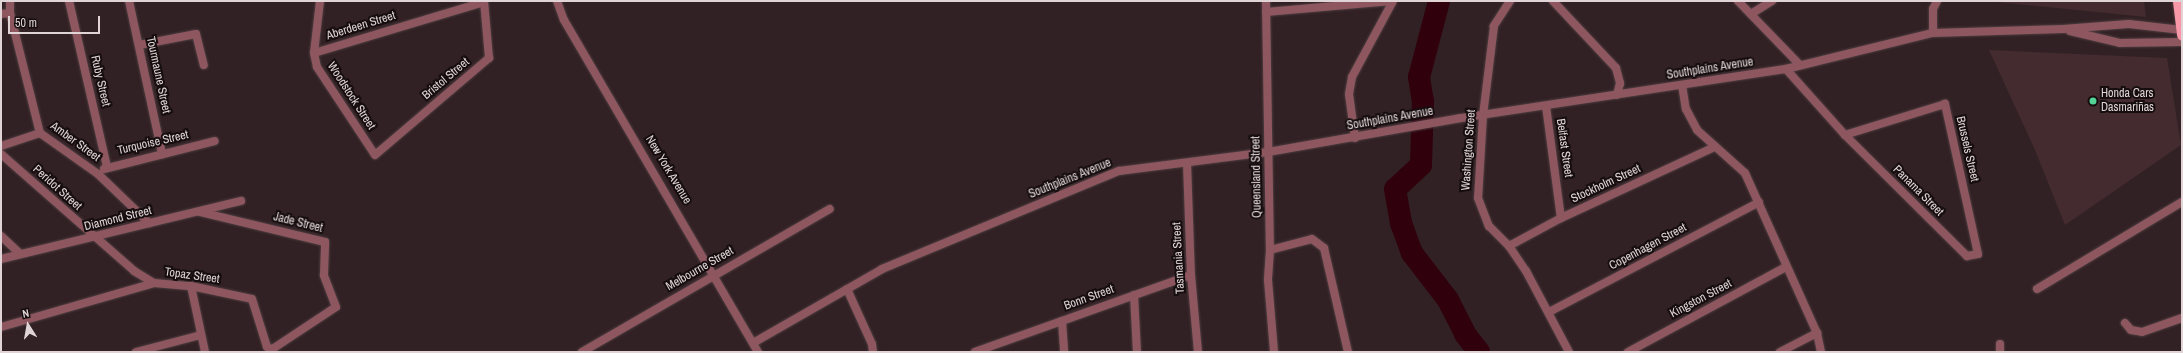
<!DOCTYPE html>
<html>
<head>
<meta charset="utf-8">
<style>
  body { margin:0 }
  #map { position:relative; width:2183px; height:353px; overflow:hidden; background:#322124; font-family:"Archivo Narrow",sans-serif }
  div>[style] { position:absolute }
  .built>* { inset:0; background:#432b2f }
  .river>* { height:22px; margin:-11px; padding:0 11px; transform-origin:11px; border-radius:11px; background:#30000c }
  .roads { filter:drop-shadow(0 0 1px #4e3e40) drop-shadow(0 0 1px #4e3e40) }
  .minor>* { height:8px; margin:-4px; padding:0 4px; transform-origin:4px; border-radius:4px; background:#8e5760 }
  .trunk>* { height:11px; margin:-5.5px; padding:0 5.5px; transform-origin:5.5px; border-radius:5.5px; background:#f897a8 }
  .dots>* { width:11px; height:11px; translate:-50% -50%; box-sizing:border-box; border:2px solid #150d0e; border-radius:50% }
  span { translate:-50% -50%; white-space:nowrap; text-align:center; line-height:1.15; -webkit-text-stroke:4px #150d0e; paint-order:stroke }
  .street-label { font-size:12px; color:#e0d4d6 }
  .poi-label { font-size:12px; color:#e0d4d6 }
  .left { translate:0 -50%; text-align:left }
  .frame { position:absolute; inset:0; border:2px solid #e0d4d6; pointer-events:none }
  .north { position:absolute; left:8px; top:305px; width:40px; height:40px; -webkit-text-stroke:3px #150d0e; paint-order:stroke; rotate:349deg; font-size:11px; font-weight:700; line-height:16px; text-align:center; color:#e0d4d6 }
  .north::after { content:''; display:block; margin:auto; width:14px; height:18px; background:#e0d4d6; clip-path:polygon(50% 0,100% 100%,50% 72%,0 100%) }
  .scale { position:absolute; left:8px; top:16px; width:92px; height:18px; box-sizing:border-box; border:2px solid #e0d4d6; border-top:0; padding-left:5px; font-size:12px; line-height:14px; white-space:nowrap; color:#e0d4d6; -webkit-text-stroke:3px #150d0e; paint-order:stroke }
</style>
</head>
<body>
<div id="map">
  <div class="built">
    <i style="clip-path:polygon(1987px 1px,2144px 1px,2146px 17px)"></i>
    <i style="clip-path:polygon(1989px 50px,2167px 58px,2181px 145px,2065px 225px,2035px 150px)"></i>
  </div>
  <div class="river">
    <i style="left:1439px;top:1px;width:79px;rotate:104.7deg"></i>
    <i style="left:1419px;top:77px;width:24px;rotate:81deg"></i>
    <i style="left:1423px;top:101px;width:64px;rotate:91.8deg"></i>
    <i style="left:1421px;top:165px;width:35px;rotate:137deg"></i>
    <i style="left:1395px;top:189px;width:35px;rotate:80deg"></i>
    <i style="left:1401px;top:223px;width:32px;rotate:70deg"></i>
    <i style="left:1412px;top:253px;width:59px;rotate:52.5deg"></i>
    <i style="left:1448px;top:300px;width:38px;rotate:63deg"></i>
    <i style="left:1465px;top:334px;width:23px;rotate:52deg"></i>
  </div>
  <div class="roads">
    <div class="minor">
      <i style="left:10px;top:1px;width:12px;rotate:90deg"></i>
      <i style="left:10px;top:13px;width:124px;rotate:76deg"></i>
      <i style="left:40px;top:133px;width:71px;rotate:35.3deg"></i>
      <i style="left:98px;top:174px;width:71px;rotate:43.9deg"></i>
      <i style="left:69px;top:1px;width:170px;rotate:77.1deg"></i>
      <i style="left:129px;top:1px;width:157px;rotate:77.8deg"></i>
      <i style="left:320px;top:1px;width:52px;rotate:96.6deg"></i>
      <i style="left:314px;top:53px;width:14px;rotate:78deg"></i>
      <i style="left:317px;top:67px;width:105px;rotate:56.6deg"></i>
      <i style="left:375px;top:155px;width:150px;rotate:-40.4deg"></i>
      <i style="left:489px;top:58px;width:57px;rotate:-95deg"></i>
      <i style="left:557px;top:1px;width:20px;rotate:70deg"></i>
      <i style="left:564px;top:20px;width:385px;rotate:59.7deg"></i>
      <i style="left:1266px;top:1px;width:249px;rotate:89.1deg"></i>
      <i style="left:1270px;top:250px;width:30px;rotate:94deg"></i>
      <i style="left:1268px;top:280px;width:72px;rotate:85.2deg"></i>
      <i style="left:1510px;top:1px;width:30px;rotate:123deg"></i>
      <i style="left:1494px;top:26px;width:90px;rotate:97deg"></i>
      <i style="left:1483px;top:115px;width:83px;rotate:93.4deg"></i>
      <i style="left:1478px;top:198px;width:30px;rotate:69deg"></i>
      <i style="left:1489px;top:226px;width:28px;rotate:45deg"></i>
      <i style="left:1509px;top:246px;width:30px;rotate:56deg"></i>
      <i style="left:1526px;top:271px;width:92px;rotate:62deg"></i>
      <i style="left:1553px;top:1px;width:92px;rotate:46.8deg"></i>
      <i style="left:1616px;top:68px;width:16px;rotate:75deg"></i>
      <i style="left:1620px;top:83px;width:12px;rotate:104deg"></i>
      <i style="left:1738px;top:1px;width:89px;rotate:45.9deg"></i>
      <i style="left:1266px;top:12px;width:126px;rotate:-5deg"></i>
      <i style="left:1px;top:14px;width:9px;rotate:-6deg"></i>
      <i style="left:1751px;top:14px;width:25px;rotate:-32deg"></i>
      <i style="left:2070px;top:31px;width:51px;rotate:13.5deg"></i>
      <i style="left:2120px;top:43px;width:62px;rotate:-0.9deg"></i>
      <i style="left:1933px;top:33px;width:24px;rotate:-90deg"></i>
      <i style="left:1933px;top:9px;width:9px;rotate:-63deg"></i>
      <i style="left:139px;top:45px;width:58px;rotate:-10.9deg"></i>
      <i style="left:196px;top:34px;width:32px;rotate:76deg"></i>
      <i style="left:314px;top:53px;width:177px;rotate:-16.7deg"></i>
      <i style="left:1786px;top:69px;width:89px;rotate:48.2deg"></i>
      <i style="left:1845px;top:135px;width:172px;rotate:44.8deg"></i>
      <i style="left:1967px;top:256px;width:11px;rotate:-10deg"></i>
      <i style="left:1978px;top:254px;width:154px;rotate:-102.4deg"></i>
      <i style="left:1945px;top:104px;width:105px;rotate:162.8deg"></i>
      <i style="left:1682px;top:85px;width:24px;rotate:81deg"></i>
      <i style="left:1686px;top:109px;width:24px;rotate:62deg"></i>
      <i style="left:1697px;top:130px;width:64px;rotate:41.9deg"></i>
      <i style="left:1745px;top:173px;width:175px;rotate:65.8deg"></i>
      <i style="left:1817px;top:333px;width:19px;rotate:78deg"></i>
      <i style="left:1546px;top:106px;width:113px;rotate:82.4deg"></i>
      <i style="left:1355px;top:138px;width:44px;rotate:-97.8deg"></i>
      <i style="left:1349px;top:94px;width:17px;rotate:-80deg"></i>
      <i style="left:1352px;top:77px;width:86px;rotate:-61.7deg"></i>
      <i style="left:1px;top:146px;width:41px;rotate:-18.4deg"></i>
      <i style="left:1px;top:154px;width:177px;rotate:41.3deg"></i>
      <i style="left:134px;top:271px;width:23px;rotate:31deg"></i>
      <i style="left:1187px;top:163px;width:112px;rotate:88deg"></i>
      <i style="left:1191px;top:275px;width:77px;rotate:84.8deg"></i>
      <i style="left:104px;top:169px;width:114px;rotate:-14.2deg"></i>
      <i style="left:1px;top:236px;width:25px;rotate:43deg"></i>
      <i style="left:1509px;top:246px;width:59px;rotate:-28.3deg"></i>
      <i style="left:1561px;top:218px;width:170px;rotate:-24.8deg"></i>
      <i style="left:1270px;top:250px;width:43px;rotate:-14.7deg"></i>
      <i style="left:1312px;top:239px;width:15px;rotate:37deg"></i>
      <i style="left:1324px;top:248px;width:107px;rotate:77deg"></i>
      <i style="left:1px;top:259px;width:247px;rotate:-13.6deg"></i>
      <i style="left:191px;top:286px;width:67px;rotate:78deg"></i>
      <i style="left:847px;top:289px;width:60px;rotate:65.6deg"></i>
      <i style="left:872px;top:344px;width:8px;rotate:83deg"></i>
      <i style="left:2037px;top:289px;width:169px;rotate:-31deg"></i>
      <i style="left:1134px;top:295px;width:57px;rotate:87deg"></i>
      <i style="left:1549px;top:312px;width:237px;rotate:-27.6deg"></i>
      <i style="left:1062px;top:321px;width:31px;rotate:86deg"></i>
      <i style="left:2125px;top:323px;width:9px;rotate:49deg"></i>
      <i style="left:2131px;top:330px;width:11px;rotate:10deg"></i>
      <i style="left:2142px;top:332px;width:42px;rotate:-19.3deg"></i>
      <i style="left:1px;top:327px;width:159px;rotate:-16deg"></i>
      <i style="left:154px;top:283px;width:37px;rotate:5deg"></i>
      <i style="left:191px;top:286px;width:62px;rotate:12deg"></i>
      <i style="left:252px;top:299px;width:50px;rotate:72.6deg"></i>
      <i style="left:267px;top:347px;width:4px;rotate:34deg"></i>
      <i style="left:270px;top:349px;width:4px;rotate:-14deg"></i>
      <i style="left:274px;top:348px;width:74px;rotate:-33.5deg"></i>
      <i style="left:336px;top:307px;width:34px;rotate:-111deg"></i>
      <i style="left:324px;top:275px;width:33px;rotate:-88deg"></i>
      <i style="left:325px;top:242px;width:129px;rotate:-166.5deg"></i>
      <i style="left:753px;top:343px;width:149px;rotate:-29.8deg"></i>
      <i style="left:882px;top:269px;width:256px;rotate:-22.5deg"></i>
      <i style="left:1119px;top:171px;width:150px;rotate:-7.3deg"></i>
      <i style="left:1268px;top:152px;width:196px;rotate:-10deg"></i>
      <i style="left:1461px;top:118px;width:329px;rotate:-8.6deg"></i>
      <i style="left:1786px;top:69px;width:151px;rotate:-13.8deg"></i>
      <i style="left:1933px;top:33px;width:130px;rotate:-1.8deg"></i>
      <i style="left:2063px;top:29px;width:66px;rotate:-4.3deg"></i>
      <i style="left:2129px;top:24px;width:53px;rotate:6.5deg"></i>
      <i style="left:136px;top:352px;width:67px;rotate:-14.7deg"></i>
      <i style="left:582px;top:352px;width:286px;rotate:-30deg"></i>
      <i style="left:975px;top:352px;width:229px;rotate:-19.6deg"></i>
      <i style="left:1628px;top:352px;width:179px;rotate:-28.3deg"></i>
      <i style="left:1780px;top:352px;width:42px;rotate:-27.2deg"></i>
      <i style="left:2000px;top:352px;width:8px;rotate:-90deg"></i>
    </div>
    <div class="trunk">
      <i style="left:2178px;top:1px;width:34px;rotate:83deg"></i>
    </div>
  </div>
  <div class="dots">
    <i style="left:2093px;top:101px;background:#53d396"></i>
  </div>
  <div class="street-label">
    <span style="left:361px;top:26px;rotate:-17deg">Aberdeen Street</span>
    <span style="left:1710px;top:69px;rotate:-9deg">Southplains Avenue</span>
    <span style="left:158px;top:75px;rotate:78deg">Tourmaune Street</span>
    <span style="left:446px;top:79px;rotate:-40deg">Bristol Street</span>
    <span style="left:100px;top:81px;rotate:77deg">Ruby Street</span>
    <span style="left:351px;top:96px;rotate:57deg">Woodstock Street</span>
    <span style="left:1390px;top:119px;rotate:-10deg">Southplains Avenue</span>
    <span style="left:75px;top:142px;rotate:36deg">Amber Street</span>
    <span style="left:153px;top:143px;rotate:-13deg">Turquoise Street</span>
    <span style="left:1564px;top:148px;rotate:82deg">Belfast Street</span>
    <span style="left:1967px;top:149px;rotate:77deg">Brussels Street</span>
    <span style="left:1469px;top:150px;rotate:-86deg">Washington Street</span>
    <span style="left:668px;top:170px;rotate:59deg">New York Avenue</span>
    <span style="left:1257px;top:177px;rotate:-91deg">Queensland Street</span>
    <span style="left:1070px;top:179px;rotate:-22deg">Southplains Avenue</span>
    <span style="left:1606px;top:184px;rotate:-25deg">Stockholm Street</span>
    <span style="left:57px;top:188px;rotate:42deg">Peridot Street</span>
    <span style="left:1918px;top:191px;rotate:45deg">Panama Street</span>
    <span style="left:118px;top:219px;rotate:-14deg">Diamond Street</span>
    <span style="left:298px;top:223px;rotate:14deg">Jade Street</span>
    <span style="left:1648px;top:247px;rotate:-28deg">Copenhagen Street</span>
    <span style="left:1179px;top:258px;rotate:-93deg">Tasmania Street</span>
    <span style="left:700px;top:269px;rotate:-30deg">Melbourne Street</span>
    <span style="left:192px;top:276px;rotate:8deg">Topaz Street</span>
    <span style="left:1089px;top:298px;rotate:-20deg">Bonn Street</span>
    <span style="left:1701px;top:299px;rotate:-28deg">Kingston Street</span>
  </div>
  <div class="poi-label">
    <span class="left" style="left:2101px;top:101px">Honda Cars<br>Dasmariñas</span>
  </div>
  <div class="frame"></div>
  <div class="north">N</div>
  <div class="scale">50 m</div>
</div>
</body>
</html>
